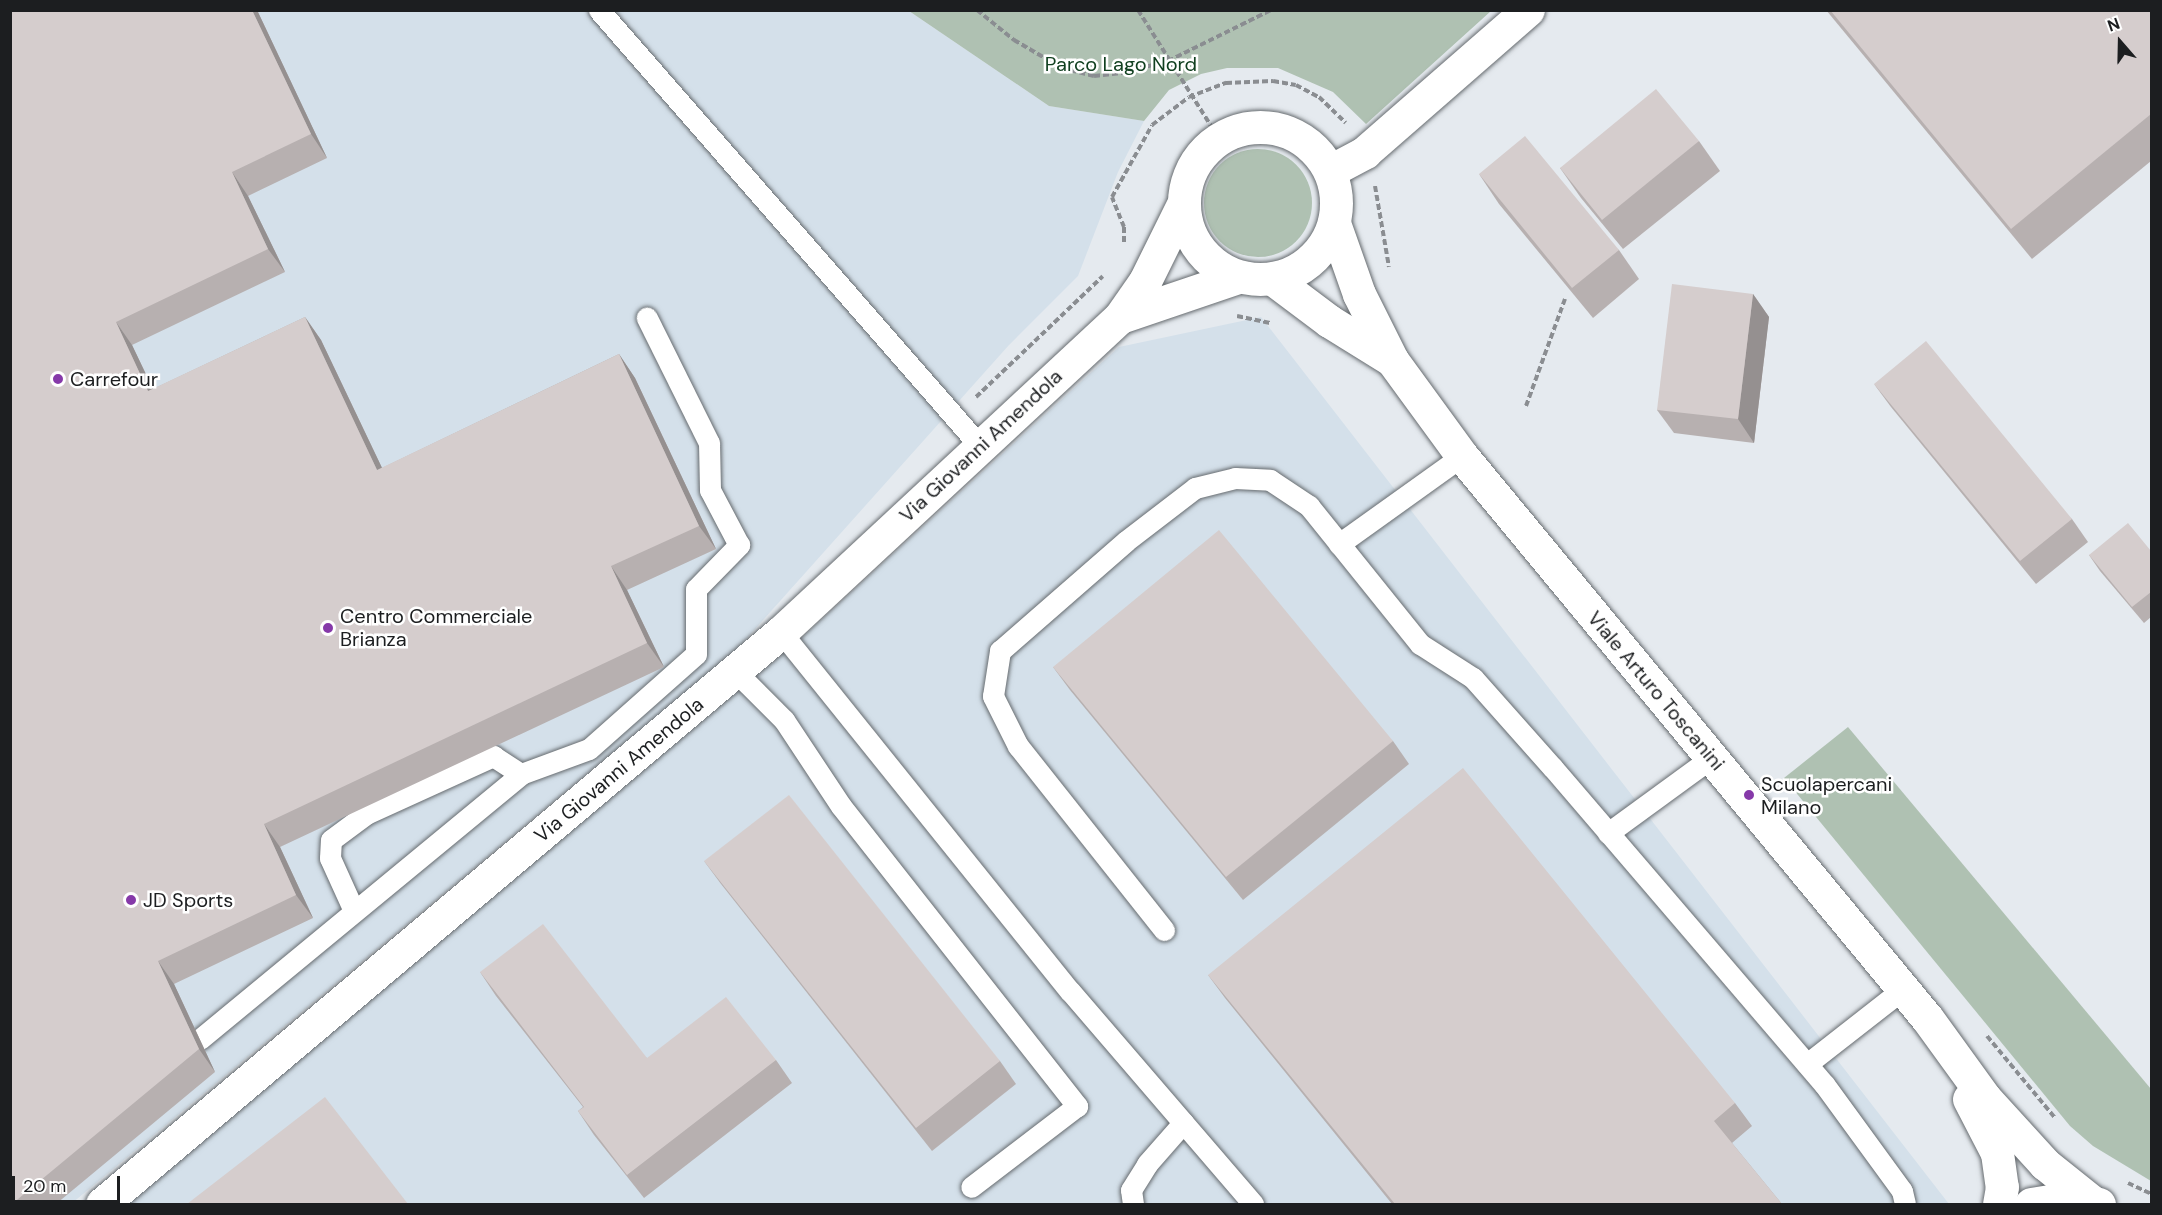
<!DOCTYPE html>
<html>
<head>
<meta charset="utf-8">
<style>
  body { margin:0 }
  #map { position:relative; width:2162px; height:1215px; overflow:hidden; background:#e5eaef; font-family:"DM Sans",sans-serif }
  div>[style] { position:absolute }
  .built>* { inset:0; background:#d4e0ea }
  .green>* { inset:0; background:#afc1b2 }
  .round { border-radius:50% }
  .path>* { height:4px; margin-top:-2px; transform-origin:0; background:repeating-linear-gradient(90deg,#8a8d91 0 6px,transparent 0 9px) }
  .roads { filter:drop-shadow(0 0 2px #666b6f) drop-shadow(0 0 2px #666b6f) }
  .lane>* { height:21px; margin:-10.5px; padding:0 10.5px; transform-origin:10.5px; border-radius:10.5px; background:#fff }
  .street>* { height:33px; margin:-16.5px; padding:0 16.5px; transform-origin:16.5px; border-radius:16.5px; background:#fff }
  .street>.ring { margin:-16.5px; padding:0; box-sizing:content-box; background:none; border:33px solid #fff; border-radius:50% }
  .secondary>* { height:33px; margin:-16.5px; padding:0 16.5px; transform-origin:16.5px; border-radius:16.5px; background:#fff }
  .wall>* { inset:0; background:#b7b0b0 }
  .shaded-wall>* { inset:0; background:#959090 }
  .building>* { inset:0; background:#d5cdcd }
  .dots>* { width:16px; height:16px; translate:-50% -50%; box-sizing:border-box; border:3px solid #fff; border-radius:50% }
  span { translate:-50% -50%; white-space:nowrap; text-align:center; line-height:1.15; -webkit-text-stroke:5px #fff; paint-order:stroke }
  .park-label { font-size:20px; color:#114020 }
  .poi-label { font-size:20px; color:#1c1e20 }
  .left { translate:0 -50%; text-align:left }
  .street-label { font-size:20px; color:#1c1e20 }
  .frame { position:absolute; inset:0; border:12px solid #1c1e20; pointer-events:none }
  .north { position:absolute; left:2090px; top:12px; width:60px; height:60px; -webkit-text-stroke:4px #fff; paint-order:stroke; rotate:340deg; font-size:16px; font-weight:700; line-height:24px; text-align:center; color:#1c1e20 }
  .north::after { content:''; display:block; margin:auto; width:21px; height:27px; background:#1c1e20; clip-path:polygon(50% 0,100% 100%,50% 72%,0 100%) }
  .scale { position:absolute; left:12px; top:1176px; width:108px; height:27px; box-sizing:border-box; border:3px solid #1c1e20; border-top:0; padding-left:8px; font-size:18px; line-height:21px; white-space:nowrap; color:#1c1e20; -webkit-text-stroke:4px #fff; paint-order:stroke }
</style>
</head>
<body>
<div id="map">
  <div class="built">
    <i style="clip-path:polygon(10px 11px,909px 11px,1049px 106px,1144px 121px,1118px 172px,1078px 276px,1009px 345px,739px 647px,71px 1204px,11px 1204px)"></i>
    <i style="clip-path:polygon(1261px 317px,1949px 1204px,127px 1204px,798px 641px,1119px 347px)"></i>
  </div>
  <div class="green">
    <i style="clip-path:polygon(909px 11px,1491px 10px,1491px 11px,1366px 124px,1333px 92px,1278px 68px,1227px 68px,1201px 74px,1169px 90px,1144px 121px,1049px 106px)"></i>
    <i class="round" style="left:1204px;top:149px;width:108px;height:108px"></i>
    <i style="clip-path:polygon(1848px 727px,2151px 1089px,2151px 1181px,2093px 1146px,2070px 1126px,1784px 778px)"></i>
  </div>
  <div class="path">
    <i style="left:977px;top:10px;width:48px;rotate:39deg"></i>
    <i style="left:1014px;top:40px;width:56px;rotate:30.3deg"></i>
    <i style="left:1062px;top:68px;width:33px;rotate:14deg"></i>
    <i style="left:1094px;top:76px;width:28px;rotate:-6deg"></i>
    <i style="left:1122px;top:73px;width:48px;rotate:-14.6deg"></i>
    <i style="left:1168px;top:61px;width:115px;rotate:-26.3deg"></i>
    <i style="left:1138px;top:10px;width:150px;rotate:57.8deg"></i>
    <i style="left:1375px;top:186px;width:82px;rotate:80.2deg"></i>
    <i style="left:1124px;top:242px;width:15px;rotate:-90deg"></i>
    <i style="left:1124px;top:227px;width:32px;rotate:-112deg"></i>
    <i style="left:1112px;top:197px;width:82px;rotate:-60.9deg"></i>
    <i style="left:1152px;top:125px;width:46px;rotate:-37.1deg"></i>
    <i style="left:1189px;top:97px;width:40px;rotate:-21deg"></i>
    <i style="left:1226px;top:83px;width:47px;rotate:-2.4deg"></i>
    <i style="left:1273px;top:81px;width:23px;rotate:10deg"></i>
    <i style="left:1296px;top:85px;width:26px;rotate:28deg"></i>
    <i style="left:1319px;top:97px;width:37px;rotate:44deg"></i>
    <i style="left:1237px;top:316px;width:35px;rotate:12deg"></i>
    <i style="left:976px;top:397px;width:175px;rotate:-43.6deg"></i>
    <i style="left:1526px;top:406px;width:114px;rotate:-70deg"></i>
    <i style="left:1987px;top:1036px;width:107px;rotate:50.3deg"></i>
    <i style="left:2128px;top:1183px;width:26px;rotate:25deg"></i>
  </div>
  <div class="roads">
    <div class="lane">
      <i style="left:599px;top:10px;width:579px;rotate:48.85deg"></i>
      <i style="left:1339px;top:544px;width:151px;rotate:-35.6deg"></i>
      <i style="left:781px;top:632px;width:461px;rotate:51.2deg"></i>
      <i style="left:1070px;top:991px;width:281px;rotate:49.3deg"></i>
      <i style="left:736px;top:672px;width:68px;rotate:45deg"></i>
      <i style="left:784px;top:720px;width:103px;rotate:56.5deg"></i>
      <i style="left:841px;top:806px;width:382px;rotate:51.8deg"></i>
      <i style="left:1077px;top:1106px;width:133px;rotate:142.6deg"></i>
      <i style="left:1608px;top:833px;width:127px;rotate:-36.1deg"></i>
      <i style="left:354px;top:911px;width:58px;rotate:-114.4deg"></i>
      <i style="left:330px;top:858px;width:18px;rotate:-87deg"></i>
      <i style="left:331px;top:840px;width:44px;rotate:-36.6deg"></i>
      <i style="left:366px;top:814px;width:140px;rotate:-24.5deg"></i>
      <i style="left:493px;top:756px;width:33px;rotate:33deg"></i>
      <i style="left:1164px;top:930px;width:235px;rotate:-128.4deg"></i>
      <i style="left:1018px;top:746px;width:56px;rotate:-116.6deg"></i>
      <i style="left:993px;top:696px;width:46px;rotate:-81.2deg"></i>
      <i style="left:1000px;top:651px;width:167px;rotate:-41.1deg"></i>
      <i style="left:1126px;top:541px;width:87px;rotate:-37.5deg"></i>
      <i style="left:1195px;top:488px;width:41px;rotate:-14deg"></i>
      <i style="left:1235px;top:478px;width:35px;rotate:3deg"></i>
      <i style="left:1270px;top:480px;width:47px;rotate:33.7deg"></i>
      <i style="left:1309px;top:506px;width:177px;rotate:51.2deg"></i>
      <i style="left:1420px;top:644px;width:63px;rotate:32.7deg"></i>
      <i style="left:1473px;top:678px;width:120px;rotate:48.4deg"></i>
      <i style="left:1553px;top:768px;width:416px;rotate:49.4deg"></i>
      <i style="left:1824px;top:1084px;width:132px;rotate:53.9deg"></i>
      <i style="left:1902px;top:1191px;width:13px;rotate:77deg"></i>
      <i style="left:200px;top:1039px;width:416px;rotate:-39.5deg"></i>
      <i style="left:521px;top:774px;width:72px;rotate:-20.2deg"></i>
      <i style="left:589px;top:749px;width:143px;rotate:-41.6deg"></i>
      <i style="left:696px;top:654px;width:65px;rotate:-90deg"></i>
      <i style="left:696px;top:589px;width:62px;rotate:-45.7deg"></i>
      <i style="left:739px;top:545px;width:62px;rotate:-117.8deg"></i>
      <i style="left:710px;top:490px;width:47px;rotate:-91.2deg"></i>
      <i style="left:709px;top:443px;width:140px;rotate:-116.4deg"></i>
      <i style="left:1807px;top:1064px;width:122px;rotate:-38deg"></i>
      <i style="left:1133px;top:1204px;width:14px;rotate:-98deg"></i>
      <i style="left:1131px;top:1190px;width:31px;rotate:-58deg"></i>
      <i style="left:1147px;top:1164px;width:55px;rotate:-48.7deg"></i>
    </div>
    <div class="street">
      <i class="ring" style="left:1184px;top:127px;width:119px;height:119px"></i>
      <i style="left:1330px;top:171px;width:40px;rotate:-28deg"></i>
      <i style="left:1365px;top:152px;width:216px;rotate:-41.1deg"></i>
      <i style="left:1334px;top:223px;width:75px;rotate:70.6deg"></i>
      <i style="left:1359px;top:294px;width:74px;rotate:63.4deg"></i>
      <i style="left:1392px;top:360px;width:119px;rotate:53.9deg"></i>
      <i style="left:1462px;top:456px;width:729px;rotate:50.4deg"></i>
      <i style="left:1927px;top:1018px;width:99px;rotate:54.1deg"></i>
      <i style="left:1985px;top:1098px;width:89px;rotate:47.7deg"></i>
      <i style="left:2045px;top:1164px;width:59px;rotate:38.8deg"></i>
      <i style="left:1273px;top:279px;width:70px;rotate:36.9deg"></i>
      <i style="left:1329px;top:321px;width:74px;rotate:31.8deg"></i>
      <i style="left:1120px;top:317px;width:125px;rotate:-18.7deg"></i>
      <i style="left:1969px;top:1099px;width:61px;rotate:62.6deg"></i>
      <i style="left:1997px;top:1153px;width:34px;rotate:82deg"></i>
      <i style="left:2002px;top:1187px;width:17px;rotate:100deg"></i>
      <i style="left:102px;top:1204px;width:888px;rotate:-40.11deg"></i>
      <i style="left:781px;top:632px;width:463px;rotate:-42.9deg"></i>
      <i style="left:1120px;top:317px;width:44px;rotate:-55.2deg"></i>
      <i style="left:1145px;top:281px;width:84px;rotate:-63.7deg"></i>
    </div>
    <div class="secondary">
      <i style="left:2031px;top:1204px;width:44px;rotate:-9.2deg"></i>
      <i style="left:2074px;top:1197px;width:26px;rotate:16deg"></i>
    </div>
  </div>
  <div class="wall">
    <i style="clip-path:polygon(10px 10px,257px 10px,327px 158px,248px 196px,285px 272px,132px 345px,153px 389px,305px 317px,321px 340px,382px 468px,619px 354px,635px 378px,716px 549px,627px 590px,664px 667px,280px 847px,313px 918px,174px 984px,215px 1072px,56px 1204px,10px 1204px)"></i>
    <i style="clip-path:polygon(1826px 10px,2151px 10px,2151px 161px,2032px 259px)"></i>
    <i style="clip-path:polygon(1699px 141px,1720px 171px,1623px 249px,1581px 198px,1560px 168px)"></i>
    <i style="clip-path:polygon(1479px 174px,1619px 250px,1639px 279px,1593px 318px,1499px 204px)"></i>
    <i style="clip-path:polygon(1753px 294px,1769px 317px,1754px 443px,1674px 433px,1657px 410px)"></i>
    <i style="clip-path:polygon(1874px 384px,2072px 519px,2088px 542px,2036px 584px,1891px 407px)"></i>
    <i style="clip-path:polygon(2151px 551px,2151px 617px,2144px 623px,2100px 571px,2089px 555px)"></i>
    <i style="clip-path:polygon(1053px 667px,1393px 741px,1409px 764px,1243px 900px,1070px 690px)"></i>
    <i style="clip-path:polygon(704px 861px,1000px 1061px,1016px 1084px,932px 1151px,721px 884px)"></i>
    <i style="clip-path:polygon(480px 972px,647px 1058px,776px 1060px,792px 1083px,644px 1198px,594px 1135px,578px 1111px,583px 1107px,496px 996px)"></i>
    <i style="clip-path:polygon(1208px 975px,1735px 1103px,1752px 1126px,1732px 1143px,1782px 1204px,1392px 1204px,1225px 998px)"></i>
  </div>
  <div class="shaded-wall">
    <i style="clip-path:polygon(252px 10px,257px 10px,327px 158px,311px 134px)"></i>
    <i style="clip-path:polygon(232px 172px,248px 196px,285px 272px,268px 249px)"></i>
    <i style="clip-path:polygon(1753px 294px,1769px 317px,1754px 443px,1738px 419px)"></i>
    <i style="clip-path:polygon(305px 317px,321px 340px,394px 493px,377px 470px)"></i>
    <i style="clip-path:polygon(116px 322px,132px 345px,165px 414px,148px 391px)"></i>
    <i style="clip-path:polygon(619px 354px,635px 378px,716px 549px,699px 526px)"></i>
    <i style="clip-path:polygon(611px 566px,627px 590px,664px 667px,647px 643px)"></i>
    <i style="clip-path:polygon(264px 824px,280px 847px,313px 918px,296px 895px)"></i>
    <i style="clip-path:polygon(158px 961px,174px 984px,215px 1072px,199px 1049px)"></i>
  </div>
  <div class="building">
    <i style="clip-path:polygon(10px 10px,156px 10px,156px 11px,158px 10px,252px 10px,311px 134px,232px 172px,268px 249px,116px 322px,148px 391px,305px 317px,377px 470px,619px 354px,699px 526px,611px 566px,647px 643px,264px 824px,296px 895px,158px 961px,199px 1049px,12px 1204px,10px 1204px)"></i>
    <i style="clip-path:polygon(1830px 10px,2151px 10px,2151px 114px,2011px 229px)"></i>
    <i style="clip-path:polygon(1656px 89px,1699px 141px,1602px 220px,1560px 168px)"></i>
    <i style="clip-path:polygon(1525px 136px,1619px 250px,1572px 288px,1479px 174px)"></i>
    <i style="clip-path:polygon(1672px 284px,1753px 294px,1738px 419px,1657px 410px)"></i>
    <i style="clip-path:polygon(1926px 341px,2072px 519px,2020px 561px,1874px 384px)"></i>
    <i style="clip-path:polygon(2128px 523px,2151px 551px,2151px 592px,2132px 607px,2089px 555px)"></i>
    <i style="clip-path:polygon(1219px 530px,1393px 741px,1226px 877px,1053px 667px)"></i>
    <i style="clip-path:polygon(1463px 768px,1735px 1103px,1714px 1121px,1782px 1204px,1395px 1204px,1208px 975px)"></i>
    <i style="clip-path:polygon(789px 795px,1000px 1061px,916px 1128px,704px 861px)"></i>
    <i style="clip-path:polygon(543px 924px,647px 1058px,726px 997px,776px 1060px,627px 1175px,578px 1111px,584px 1107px,480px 972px)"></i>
    <i style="clip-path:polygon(325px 1097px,408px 1204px,187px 1204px)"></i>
  </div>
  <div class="dots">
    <i style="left:58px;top:379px;background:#8639a9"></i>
    <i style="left:328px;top:628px;background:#8639a9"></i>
    <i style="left:1749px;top:795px;background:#8639a9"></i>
    <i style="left:131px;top:900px;background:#8639a9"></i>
  </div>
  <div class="park-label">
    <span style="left:1121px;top:64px">Parco Lago Nord</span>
  </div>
  <div class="poi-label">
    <span class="left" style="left:70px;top:379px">Carrefour</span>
    <span class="left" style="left:340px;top:628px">Centro Commerciale<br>Brianza</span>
    <span class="left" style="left:1761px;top:796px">Scuolapercani<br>Milano</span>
    <span class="left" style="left:143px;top:900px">JD Sports</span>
  </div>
  <div class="street-label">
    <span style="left:981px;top:446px;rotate:-43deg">Via Giovanni Amendola</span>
    <span style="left:1656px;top:691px;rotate:50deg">Viale Arturo Toscanini</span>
    <span style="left:619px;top:770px;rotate:-40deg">Via Giovanni Amendola</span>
  </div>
  <div class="frame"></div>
  <div class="north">N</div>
  <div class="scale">20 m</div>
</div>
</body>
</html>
